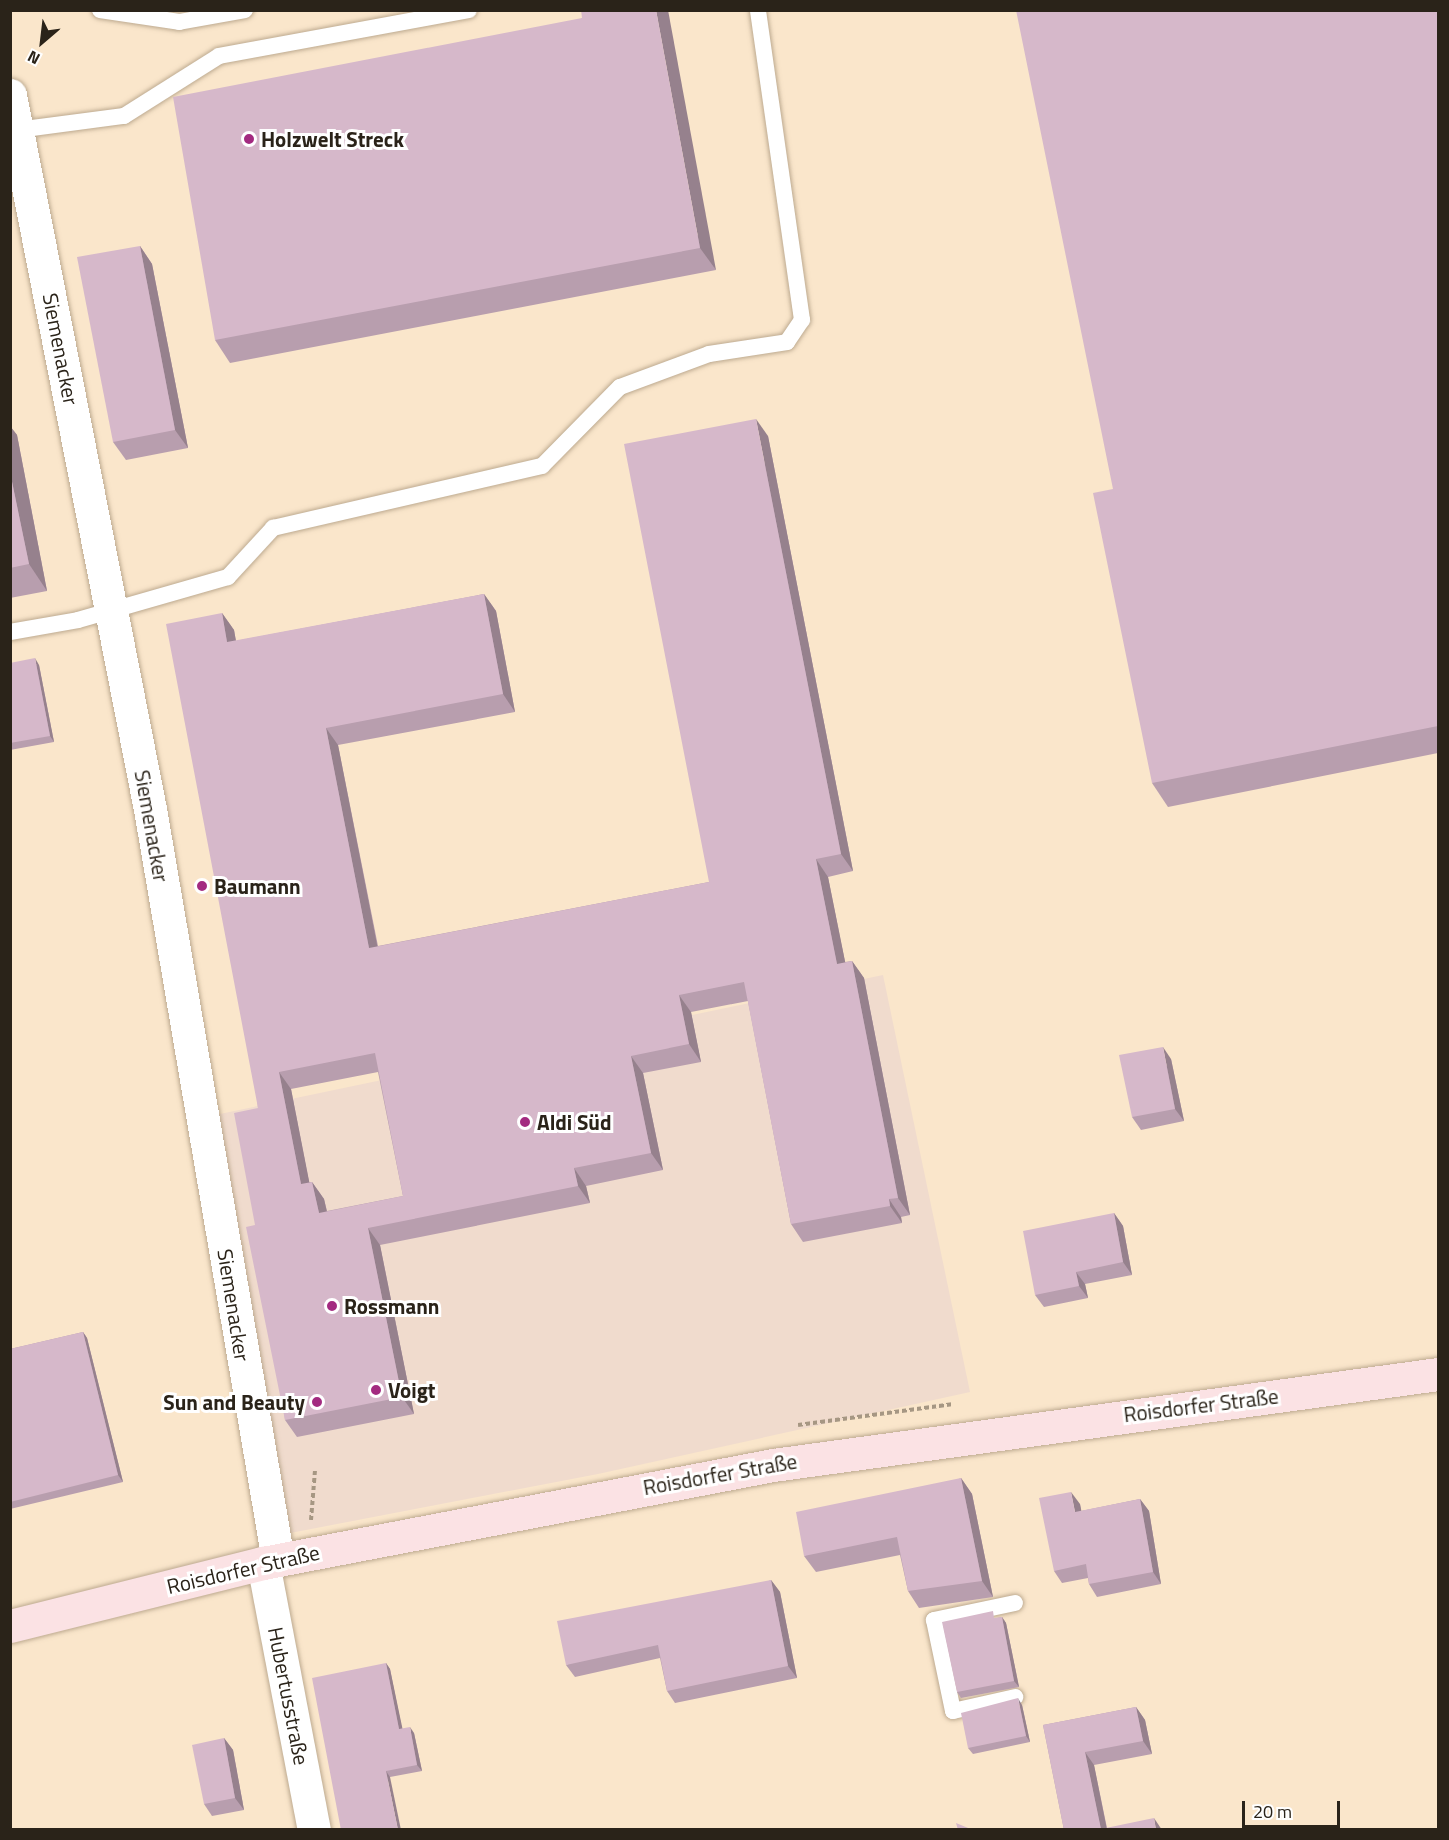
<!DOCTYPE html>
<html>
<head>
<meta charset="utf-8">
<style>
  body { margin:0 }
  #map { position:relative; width:1449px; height:1840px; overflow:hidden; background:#fae6cb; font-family:"Titillium Web",sans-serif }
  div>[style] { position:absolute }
  .commercial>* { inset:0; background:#f0dbcd }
  .path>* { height:4px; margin-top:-2px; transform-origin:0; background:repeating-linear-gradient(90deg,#a69783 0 4.5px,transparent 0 7.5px) }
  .roads { filter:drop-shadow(0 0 2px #bdaa90) drop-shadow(0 0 2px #bdaa90) }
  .lane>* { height:16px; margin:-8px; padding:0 8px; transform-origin:8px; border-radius:8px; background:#fff }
  .street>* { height:33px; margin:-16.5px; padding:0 16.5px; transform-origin:16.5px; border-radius:16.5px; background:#fff }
  .secondary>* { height:33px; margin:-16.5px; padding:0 16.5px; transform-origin:16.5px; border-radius:16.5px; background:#fbe2e4 }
  .wall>* { inset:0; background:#b89eae }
  .shaded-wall>* { inset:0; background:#96818d }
  .building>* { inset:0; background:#d6b8ca }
  .dots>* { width:16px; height:16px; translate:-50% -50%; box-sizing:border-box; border:3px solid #fff; border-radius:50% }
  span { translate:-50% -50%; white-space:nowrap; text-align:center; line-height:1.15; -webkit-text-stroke:6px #fff; paint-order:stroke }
  .poi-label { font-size:21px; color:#2a2319; font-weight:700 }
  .left { translate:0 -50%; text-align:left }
  .right { translate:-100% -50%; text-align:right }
  .street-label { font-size:21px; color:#2a2319 }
  .frame { position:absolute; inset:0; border:12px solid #2a2319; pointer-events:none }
  .north { position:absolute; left:12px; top:12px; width:60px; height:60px; -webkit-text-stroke:4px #fff; paint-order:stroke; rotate:208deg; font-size:16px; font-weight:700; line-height:24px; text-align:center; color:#2a2319 }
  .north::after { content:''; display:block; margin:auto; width:21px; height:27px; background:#2a2319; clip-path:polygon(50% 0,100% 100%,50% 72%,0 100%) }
  .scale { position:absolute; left:1242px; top:1801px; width:98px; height:27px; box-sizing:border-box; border:3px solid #2a2319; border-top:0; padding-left:8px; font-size:18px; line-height:21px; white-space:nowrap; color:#2a2319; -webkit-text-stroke:4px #fff; paint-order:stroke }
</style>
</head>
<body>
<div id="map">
  <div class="commercial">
    <i style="clip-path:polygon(883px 975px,970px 1392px,598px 1474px,285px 1534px,215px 1115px)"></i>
  </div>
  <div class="path">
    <i style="left:798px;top:1425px;width:157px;rotate:-7.7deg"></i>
    <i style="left:311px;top:1520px;width:50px;rotate:-85.4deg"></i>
  </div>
  <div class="roads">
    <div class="lane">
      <i style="left:100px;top:10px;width:80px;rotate:8.6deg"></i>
      <i style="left:179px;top:22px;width:67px;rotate:-10.3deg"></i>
      <i style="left:17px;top:130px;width:108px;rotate:-7.5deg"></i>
      <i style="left:124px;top:116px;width:112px;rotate:-32.3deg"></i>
      <i style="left:219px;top:56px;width:254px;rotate:-10.4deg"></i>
      <i style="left:10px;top:632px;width:69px;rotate:-10deg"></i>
      <i style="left:78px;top:620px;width:156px;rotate:-16deg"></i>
      <i style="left:228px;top:577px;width:67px;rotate:-47.4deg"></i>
      <i style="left:273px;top:528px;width:276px;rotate:-13deg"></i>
      <i style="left:542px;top:466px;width:111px;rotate:-45.4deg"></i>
      <i style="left:620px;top:387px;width:95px;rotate:-20.3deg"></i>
      <i style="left:709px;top:354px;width:79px;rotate:-8.7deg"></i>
      <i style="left:787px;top:342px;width:27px;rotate:-56deg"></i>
      <i style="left:802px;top:320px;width:313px;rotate:-98.1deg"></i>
      <i style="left:1015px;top:1603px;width:83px;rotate:168.1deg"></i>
      <i style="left:934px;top:1620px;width:93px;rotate:78.2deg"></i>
      <i style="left:953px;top:1711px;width:64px;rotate:-12.7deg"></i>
    </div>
    <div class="street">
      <i style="left:10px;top:95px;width:728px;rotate:78.91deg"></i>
      <i style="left:150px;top:809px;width:762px;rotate:80.33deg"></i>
      <i style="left:263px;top:1563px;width:272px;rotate:79.2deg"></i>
    </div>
    <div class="secondary">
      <i style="left:10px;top:1626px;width:261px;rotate:-14deg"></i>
      <i style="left:263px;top:1563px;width:519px;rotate:-10.88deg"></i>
      <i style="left:773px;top:1465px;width:671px;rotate:-7.79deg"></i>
    </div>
  </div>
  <div class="wall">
    <i style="clip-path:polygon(1438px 10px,1438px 753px,1168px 807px,1152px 783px)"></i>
    <i style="clip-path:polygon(582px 18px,716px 270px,230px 363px,215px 340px)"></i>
    <i style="clip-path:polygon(140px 246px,152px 264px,188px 448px,126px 460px,113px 442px)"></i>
    <i style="clip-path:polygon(10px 426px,17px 435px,47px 591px,10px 598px)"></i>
    <i style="clip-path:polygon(evenodd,768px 436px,853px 871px,828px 877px,845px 962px,852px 961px,864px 978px,910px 1215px,901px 1217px,902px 1223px,803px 1242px,791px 1224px,748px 1001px,691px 1012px,701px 1062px,643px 1073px,663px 1170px,586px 1186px,590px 1203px,380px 1245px,414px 1414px,297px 1437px,285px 1420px,258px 1108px,222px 613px,234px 630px,236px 641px,484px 594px,496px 611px,515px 712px,338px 745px,378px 946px,709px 882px,768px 436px,378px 1072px,403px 1196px,327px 1211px,324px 1199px,312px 1182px,309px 1182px,291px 1089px,378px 1072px)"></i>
    <i style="clip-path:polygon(10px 663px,39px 665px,54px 742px,10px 750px)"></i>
    <i style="clip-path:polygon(1171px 1059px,1184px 1121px,1141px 1130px,1132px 1117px)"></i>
    <i style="clip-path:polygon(1114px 1213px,1123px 1226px,1132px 1275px,1085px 1284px,1088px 1298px,1044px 1307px,1035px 1295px)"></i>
    <i style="clip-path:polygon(83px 1332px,87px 1338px,123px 1482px,10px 1509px,10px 1349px)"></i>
    <i style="clip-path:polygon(961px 1478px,972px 1494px,993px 1597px,919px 1608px,908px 1591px,900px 1555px,816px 1572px,804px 1556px)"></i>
    <i style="clip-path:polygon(1140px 1499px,1149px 1511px,1161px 1584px,1097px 1597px,1089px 1584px,1088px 1578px,1062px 1583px,1054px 1571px,1080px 1504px,1081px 1511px)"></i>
    <i style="clip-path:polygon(771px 1580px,780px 1592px,797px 1678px,675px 1703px,667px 1691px,660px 1658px,575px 1677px,566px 1665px)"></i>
    <i style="clip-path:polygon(1002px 1617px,1006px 1623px,1019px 1687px,961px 1698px,957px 1692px,997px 1618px)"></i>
    <i style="clip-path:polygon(386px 1663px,390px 1669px,402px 1729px,414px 1733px,422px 1771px,390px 1777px,341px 1830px)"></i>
    <i style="clip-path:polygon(1022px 1705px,1030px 1742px,973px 1754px,968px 1748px)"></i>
    <i style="clip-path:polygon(1136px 1707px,1145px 1720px,1152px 1754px,1094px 1765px,1107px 1828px,1064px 1830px,1043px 1725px)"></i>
    <i style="clip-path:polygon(224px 1738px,233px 1750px,244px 1810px,212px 1816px,204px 1804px)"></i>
  </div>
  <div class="shaded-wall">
    <i style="clip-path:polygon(656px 10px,668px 10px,716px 270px,700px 248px)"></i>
    <i style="clip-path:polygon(140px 246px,152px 264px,188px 448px,175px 430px)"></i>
    <i style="clip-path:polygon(756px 419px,768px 436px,853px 871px,841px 854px)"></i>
    <i style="clip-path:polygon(10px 426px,17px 435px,47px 591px,29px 564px,10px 472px)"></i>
    <i style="clip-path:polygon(484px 594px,496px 611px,515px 712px,503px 694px)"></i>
    <i style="clip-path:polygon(222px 613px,234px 630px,239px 659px,227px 642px)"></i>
    <i style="clip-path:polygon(35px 658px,39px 665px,54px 742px,50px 736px)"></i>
    <i style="clip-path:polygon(326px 728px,338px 745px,381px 965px,369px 948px)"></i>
    <i style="clip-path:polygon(816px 859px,828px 877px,849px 981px,837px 964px)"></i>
    <i style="clip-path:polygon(852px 961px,864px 978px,910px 1215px,898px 1198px)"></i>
    <i style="clip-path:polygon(679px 995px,691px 1012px,701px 1062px,689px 1044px)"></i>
    <i style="clip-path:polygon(1163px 1047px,1171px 1059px,1184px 1121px,1175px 1109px)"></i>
    <i style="clip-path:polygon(631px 1056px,643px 1073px,663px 1170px,651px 1153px)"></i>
    <i style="clip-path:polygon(279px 1072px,291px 1089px,313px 1201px,301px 1184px)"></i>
    <i style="clip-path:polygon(574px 1168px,586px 1186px,590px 1203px,578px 1186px)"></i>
    <i style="clip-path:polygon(312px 1182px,324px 1199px,331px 1230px,319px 1213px)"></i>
    <i style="clip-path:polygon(889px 1199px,901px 1217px,902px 1223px,890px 1206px)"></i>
    <i style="clip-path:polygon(1114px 1213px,1123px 1226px,1132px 1275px,1123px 1262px)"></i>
    <i style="clip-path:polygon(368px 1228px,380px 1245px,414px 1414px,402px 1397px)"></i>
    <i style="clip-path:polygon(1076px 1272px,1085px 1284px,1088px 1298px,1079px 1286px)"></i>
    <i style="clip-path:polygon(83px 1332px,87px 1338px,123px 1482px,118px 1475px)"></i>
    <i style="clip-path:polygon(961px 1478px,972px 1494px,993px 1597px,982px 1581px)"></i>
    <i style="clip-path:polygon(1071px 1492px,1080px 1504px,1084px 1524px,1075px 1512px)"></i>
    <i style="clip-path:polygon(1140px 1499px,1149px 1511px,1161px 1584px,1153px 1572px)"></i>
    <i style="clip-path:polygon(771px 1580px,780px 1592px,797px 1678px,788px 1666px)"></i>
    <i style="clip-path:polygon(1002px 1617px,1006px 1623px,1019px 1687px,1014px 1681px)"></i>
    <i style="clip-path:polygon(386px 1663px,390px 1669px,404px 1736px,399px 1729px)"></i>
    <i style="clip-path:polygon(1018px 1698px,1022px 1705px,1030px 1742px,1026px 1736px)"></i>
    <i style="clip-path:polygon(1136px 1707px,1145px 1720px,1152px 1754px,1143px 1741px)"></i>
    <i style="clip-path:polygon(410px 1727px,414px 1733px,422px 1771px,417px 1765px)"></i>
    <i style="clip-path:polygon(224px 1738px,233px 1750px,244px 1810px,235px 1798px)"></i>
    <i style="clip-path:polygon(1085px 1752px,1094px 1765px,1107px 1830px,1101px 1830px)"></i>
    <i style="clip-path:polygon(386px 1771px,390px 1777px,401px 1830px,398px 1830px)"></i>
    <i style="clip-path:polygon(1154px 1818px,1162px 1830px,1156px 1830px)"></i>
  </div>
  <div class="building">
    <i style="clip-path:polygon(581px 10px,656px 10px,700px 248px,215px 340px,173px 97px,582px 18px)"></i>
    <i style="clip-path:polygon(1016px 10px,1438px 10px,1438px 726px,1152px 783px,1093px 493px,1113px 489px)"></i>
    <i style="clip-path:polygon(140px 246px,175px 430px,113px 442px,77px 257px)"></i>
    <i style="clip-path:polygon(evenodd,756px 419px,841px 854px,816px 859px,837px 964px,852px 961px,898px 1198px,889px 1199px,890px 1206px,791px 1224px,744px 982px,679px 995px,689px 1044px,631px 1056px,651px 1153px,574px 1168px,578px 1186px,368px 1228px,402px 1397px,285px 1420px,246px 1227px,255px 1225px,234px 1113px,258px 1108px,166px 624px,222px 613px,227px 642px,484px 594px,503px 694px,326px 728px,369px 948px,709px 882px,624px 444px,756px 419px,375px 1053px,403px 1196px,319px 1213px,312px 1182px,301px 1184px,279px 1072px,375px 1053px)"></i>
    <i style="clip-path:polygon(10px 472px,29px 564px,10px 568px)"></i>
    <i style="clip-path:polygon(35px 658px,50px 736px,10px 743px,10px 663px)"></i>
    <i style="clip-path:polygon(1163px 1047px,1175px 1109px,1132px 1117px,1119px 1055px)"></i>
    <i style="clip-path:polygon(1114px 1213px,1123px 1262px,1076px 1272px,1079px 1286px,1035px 1295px,1023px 1231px)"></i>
    <i style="clip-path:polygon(83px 1332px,118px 1475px,10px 1502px,10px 1349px)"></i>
    <i style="clip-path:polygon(961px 1478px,982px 1581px,908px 1591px,897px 1537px,804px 1556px,796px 1512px)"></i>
    <i style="clip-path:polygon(1071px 1492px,1075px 1512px,1140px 1499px,1153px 1572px,1089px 1584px,1086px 1564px,1054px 1571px,1039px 1498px)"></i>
    <i style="clip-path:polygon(771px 1580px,788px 1666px,667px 1691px,658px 1645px,566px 1665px,557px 1621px)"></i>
    <i style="clip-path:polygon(993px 1611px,994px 1618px,1002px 1617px,1014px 1681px,957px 1692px,942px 1622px)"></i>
    <i style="clip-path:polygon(386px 1663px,399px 1729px,410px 1727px,417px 1765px,386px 1771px,398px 1830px,341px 1830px,312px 1678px)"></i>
    <i style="clip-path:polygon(1018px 1698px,1026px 1736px,968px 1748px,961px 1713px)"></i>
    <i style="clip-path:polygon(1136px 1707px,1143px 1741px,1085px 1752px,1101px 1829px,1154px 1818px,1156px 1830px,1064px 1830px,1043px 1725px)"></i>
    <i style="clip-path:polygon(224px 1738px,235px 1798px,204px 1804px,192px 1745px)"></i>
    <i style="clip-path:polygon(956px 1823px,973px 1830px,958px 1830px)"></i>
  </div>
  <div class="dots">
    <i style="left:249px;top:139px;background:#a32a80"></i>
    <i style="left:202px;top:886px;background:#a32a80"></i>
    <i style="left:525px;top:1122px;background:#a32a80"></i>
    <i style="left:332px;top:1306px;background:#a32a80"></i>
    <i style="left:376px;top:1390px;background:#a32a80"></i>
    <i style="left:317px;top:1402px;background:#a32a80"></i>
  </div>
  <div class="poi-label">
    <span class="left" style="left:261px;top:139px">Holzwelt Streck</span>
    <span class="left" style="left:214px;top:886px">Baumann</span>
    <span class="left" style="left:537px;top:1122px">Aldi Süd</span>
    <span class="left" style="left:344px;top:1306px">Rossmann</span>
    <span class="left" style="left:388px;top:1390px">Voigt</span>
    <span class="right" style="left:305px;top:1402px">Sun and Beauty</span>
  </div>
  <div class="street-label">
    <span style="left:61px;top:349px;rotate:79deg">Siemenacker</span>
    <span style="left:152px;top:826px;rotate:80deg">Siemenacker</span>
    <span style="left:234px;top:1305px;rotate:81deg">Siemenacker</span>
    <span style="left:1201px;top:1405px;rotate:-7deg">Roisdorfer Straße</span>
    <span style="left:720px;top:1474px;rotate:-10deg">Roisdorfer Straße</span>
    <span style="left:243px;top:1569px;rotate:-13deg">Roisdorfer Straße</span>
    <span style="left:289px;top:1696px;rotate:79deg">Hubertusstraße</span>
  </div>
  <div class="frame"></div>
  <div class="north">N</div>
  <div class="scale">20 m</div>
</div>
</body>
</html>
